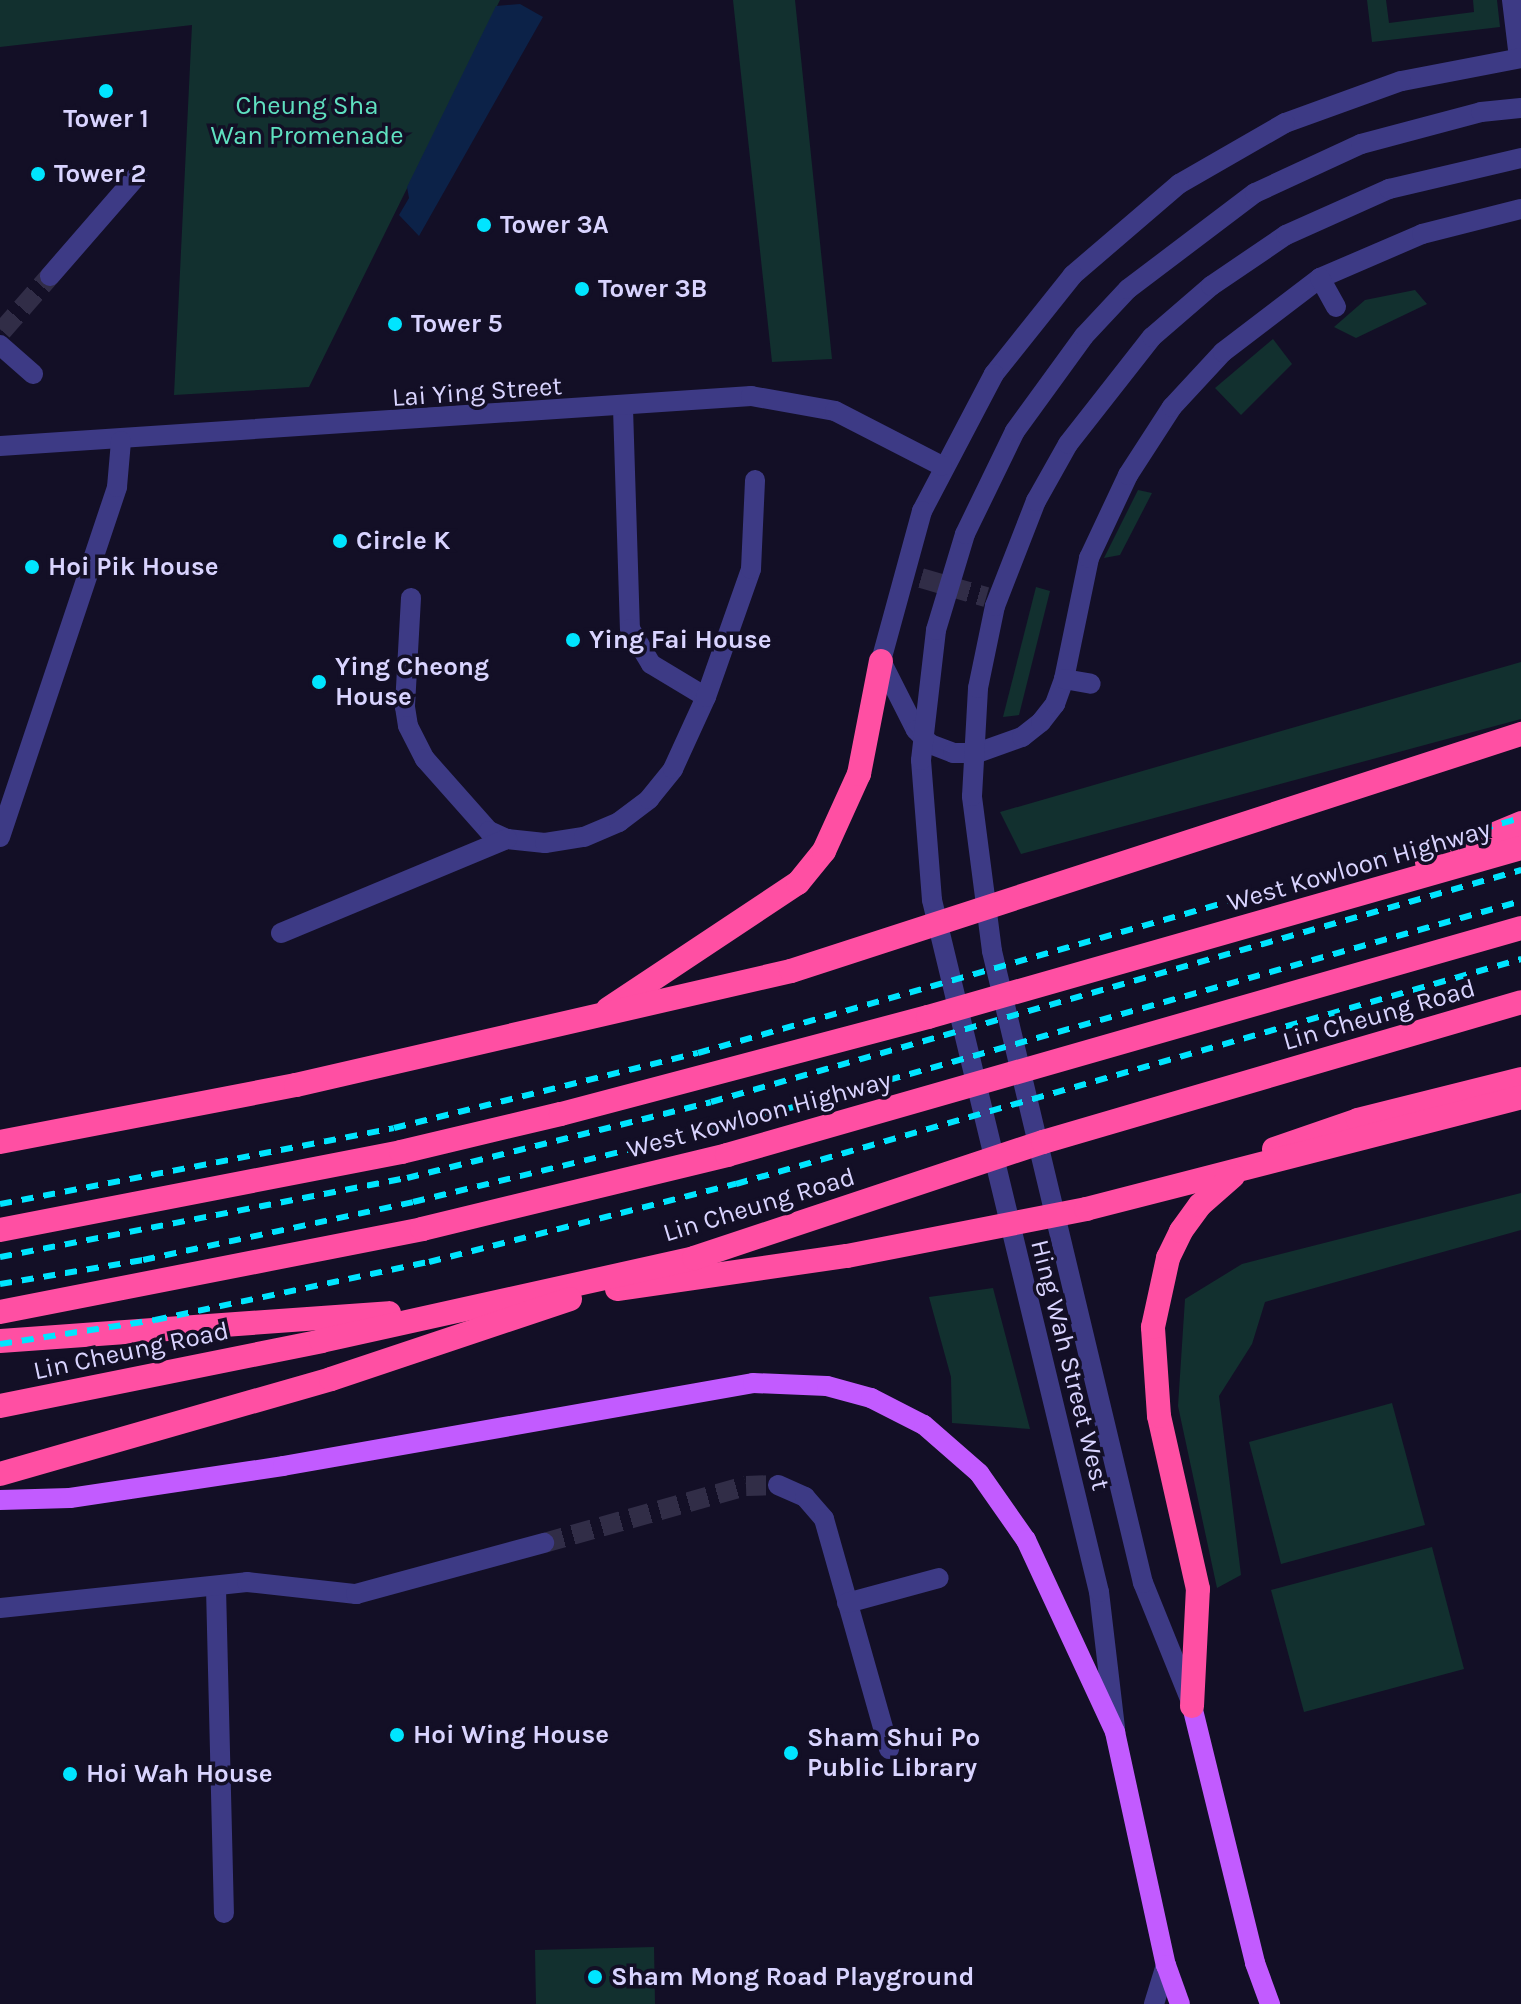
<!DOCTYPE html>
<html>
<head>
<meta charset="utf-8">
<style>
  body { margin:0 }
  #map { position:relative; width:1521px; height:2004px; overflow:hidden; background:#130f26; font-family:Karla,sans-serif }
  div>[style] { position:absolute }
  .green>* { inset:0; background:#12302f }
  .water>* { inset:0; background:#0c2248 }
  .minor-tunnel>* { height:20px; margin-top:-10px; transform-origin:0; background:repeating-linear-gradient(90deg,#312d47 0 20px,transparent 0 30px) }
  .minor>* { height:20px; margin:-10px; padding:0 10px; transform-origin:10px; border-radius:10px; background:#3d3a85 }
  .major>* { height:20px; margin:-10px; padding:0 10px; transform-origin:10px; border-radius:10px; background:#c25bff }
  .highway>* { height:24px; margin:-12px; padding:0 12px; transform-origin:12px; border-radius:12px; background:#ff4fa3 }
  .rail>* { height:6px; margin-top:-3px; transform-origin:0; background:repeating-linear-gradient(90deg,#00e5ff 0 12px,transparent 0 22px) }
  .dots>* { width:22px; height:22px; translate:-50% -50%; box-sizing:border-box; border:4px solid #130f26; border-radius:50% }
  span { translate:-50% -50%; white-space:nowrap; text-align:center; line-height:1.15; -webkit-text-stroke:7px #130f26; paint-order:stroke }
  .park-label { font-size:26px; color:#5fe0c0 }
  .poi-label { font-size:26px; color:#d9d4ff; font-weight:700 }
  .left { translate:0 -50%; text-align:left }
  .street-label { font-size:26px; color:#d9d4ff }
</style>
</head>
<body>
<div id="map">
  <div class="green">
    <i style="clip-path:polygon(0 0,500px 0,309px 387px,174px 395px,192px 25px,0 47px)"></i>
    <i style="clip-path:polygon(733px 0,795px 0,832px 359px,772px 362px)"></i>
    <i style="clip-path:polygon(1367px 0,1386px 0,1389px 23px,1474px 12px,1473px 0,1497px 0,1500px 27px,1372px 42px)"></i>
    <i style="clip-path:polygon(1415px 290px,1427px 304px,1356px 338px,1334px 327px,1365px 300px)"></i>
    <i style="clip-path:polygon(1273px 339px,1292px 364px,1241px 415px,1215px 388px)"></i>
    <i style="clip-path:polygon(1138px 490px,1152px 493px,1120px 555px,1104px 558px)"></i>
    <i style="clip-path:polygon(1036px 587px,1050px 591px,1019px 715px,1003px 717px)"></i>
    <i style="clip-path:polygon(1521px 662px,1521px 719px,1021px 854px,1000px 812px)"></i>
    <i style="clip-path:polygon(1521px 1193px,1521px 1230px,1265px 1302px,1252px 1344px,1219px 1396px,1241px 1575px,1217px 1588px,1178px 1406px,1185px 1299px,1242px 1264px)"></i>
    <i style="clip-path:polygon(993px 1288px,1030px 1429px,952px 1423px,951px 1377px,929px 1297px)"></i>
    <i style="clip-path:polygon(1392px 1403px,1425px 1525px,1281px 1564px,1249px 1442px)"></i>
    <i style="clip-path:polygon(1432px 1547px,1464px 1669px,1304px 1712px,1271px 1590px)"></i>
    <i style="clip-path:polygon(654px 1947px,655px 2004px,536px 2004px,535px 1950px)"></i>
  </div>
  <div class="water">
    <i style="clip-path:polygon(520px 4px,543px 17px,419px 236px,399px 215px,409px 198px,407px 187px,496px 6px)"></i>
  </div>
  <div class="minor-tunnel">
    <i style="left:2px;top:331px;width:73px;rotate:-48.9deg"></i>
    <i style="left:921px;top:578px;width:68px;rotate:16.3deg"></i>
    <i style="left:544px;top:1543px;width:210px;rotate:-15.8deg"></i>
    <i style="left:746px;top:1486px;width:32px;rotate:-2deg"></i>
  </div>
  <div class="minor">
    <i style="left:1512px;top:0;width:58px;rotate:83.1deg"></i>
    <i style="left:1521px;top:58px;width:122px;rotate:169.1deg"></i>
    <i style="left:1401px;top:81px;width:123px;rotate:160.1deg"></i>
    <i style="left:1285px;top:123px;width:122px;rotate:150.1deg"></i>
    <i style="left:1179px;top:184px;width:140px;rotate:139.4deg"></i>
    <i style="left:1073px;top:275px;width:127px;rotate:128.6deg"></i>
    <i style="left:994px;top:374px;width:155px;rotate:117.7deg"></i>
    <i style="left:922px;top:511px;width:156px;rotate:105.3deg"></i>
    <i style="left:881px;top:661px;width:77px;rotate:63.1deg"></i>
    <i style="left:916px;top:730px;width:20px;rotate:45deg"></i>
    <i style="left:930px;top:744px;width:25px;rotate:21deg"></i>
    <i style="left:953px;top:753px;width:24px"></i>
    <i style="left:977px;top:753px;width:48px;rotate:-19.6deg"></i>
    <i style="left:1022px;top:737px;width:24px;rotate:-38deg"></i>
    <i style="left:1041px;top:722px;width:23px;rotate:-52deg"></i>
    <i style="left:1055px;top:704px;width:27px;rotate:-70deg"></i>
    <i style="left:1064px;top:679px;width:124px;rotate:-78.3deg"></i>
    <i style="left:1089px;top:558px;width:92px;rotate:-64.8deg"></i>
    <i style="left:1128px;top:475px;width:81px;rotate:-57.1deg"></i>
    <i style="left:1172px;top:407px;width:75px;rotate:-47.2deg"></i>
    <i style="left:1223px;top:352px;width:122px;rotate:-37.3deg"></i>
    <i style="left:1320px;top:278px;width:111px;rotate:-23.3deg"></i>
    <i style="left:1422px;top:234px;width:102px;rotate:-14.2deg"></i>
    <i style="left:50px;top:276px;width:133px;rotate:-49deg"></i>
    <i style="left:1320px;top:278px;width:33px;rotate:61deg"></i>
    <i style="left:0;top:345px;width:44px;rotate:41.3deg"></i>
    <i style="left:623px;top:408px;width:221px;rotate:88.2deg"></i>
    <i style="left:630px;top:629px;width:41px;rotate:59deg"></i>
    <i style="left:651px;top:664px;width:64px;rotate:31deg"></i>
    <i style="left:0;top:446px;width:753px;rotate:-3.81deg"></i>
    <i style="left:751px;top:396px;width:85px;rotate:10.1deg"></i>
    <i style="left:835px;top:411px;width:120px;rotate:27.2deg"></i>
    <i style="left:411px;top:598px;width:109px;rotate:93.2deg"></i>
    <i style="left:405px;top:707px;width:19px;rotate:81deg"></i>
    <i style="left:408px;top:726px;width:37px;rotate:63deg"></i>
    <i style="left:425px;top:759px;width:96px;rotate:48.4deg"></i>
    <i style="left:489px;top:831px;width:20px;rotate:24deg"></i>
    <i style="left:507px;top:839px;width:38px;rotate:6deg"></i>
    <i style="left:545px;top:843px;width:39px;rotate:-9deg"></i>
    <i style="left:584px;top:837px;width:38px;rotate:-23deg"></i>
    <i style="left:619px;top:822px;width:38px;rotate:-37deg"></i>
    <i style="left:649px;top:799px;width:38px;rotate:-51deg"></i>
    <i style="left:673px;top:769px;width:79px;rotate:-65.4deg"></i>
    <i style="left:706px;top:697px;width:136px;rotate:-70.6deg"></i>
    <i style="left:751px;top:569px;width:89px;rotate:-87.4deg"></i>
    <i style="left:1064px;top:679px;width:27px;rotate:10deg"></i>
    <i style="left:0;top:837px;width:369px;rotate:-71.5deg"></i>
    <i style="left:117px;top:487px;width:46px;rotate:-85deg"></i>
    <i style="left:281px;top:933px;width:245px;rotate:-22.6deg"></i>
    <i style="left:778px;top:1485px;width:30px;rotate:24deg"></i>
    <i style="left:805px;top:1497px;width:29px;rotate:49deg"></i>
    <i style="left:824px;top:1519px;width:239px;rotate:74.2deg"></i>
    <i style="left:216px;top:1588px;width:325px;rotate:88.6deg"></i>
    <i style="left:847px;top:1603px;width:95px;rotate:-15.2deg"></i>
    <i style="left:0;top:1608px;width:248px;rotate:-6deg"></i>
    <i style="left:247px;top:1582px;width:110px;rotate:6.3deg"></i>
    <i style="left:356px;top:1594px;width:195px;rotate:-15.2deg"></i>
    <i style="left:1192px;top:1704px;width:131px;rotate:-112deg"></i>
    <i style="left:1143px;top:1583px;width:650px;rotate:-103.44deg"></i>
    <i style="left:992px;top:951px;width:156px;rotate:-97.4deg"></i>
    <i style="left:972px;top:796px;width:108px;rotate:-86.8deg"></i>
    <i style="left:978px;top:688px;width:84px;rotate:-78.3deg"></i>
    <i style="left:995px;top:606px;width:113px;rotate:-68.7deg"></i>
    <i style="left:1036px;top:501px;width:65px;rotate:-60.7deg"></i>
    <i style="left:1068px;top:444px;width:136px;rotate:-51.9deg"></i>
    <i style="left:1152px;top:337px;width:78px;rotate:-40.8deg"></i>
    <i style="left:1211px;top:286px;width:91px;rotate:-34.2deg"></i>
    <i style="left:1286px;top:235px;width:113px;rotate:-24.1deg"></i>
    <i style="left:1389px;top:189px;width:136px;rotate:-13.2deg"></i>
    <i style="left:1115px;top:1728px;width:137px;rotate:-96.7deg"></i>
    <i style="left:1099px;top:1592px;width:712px;rotate:-103.57deg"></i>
    <i style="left:932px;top:900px;width:140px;rotate:-94.5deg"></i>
    <i style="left:921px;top:760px;width:131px;rotate:-83.4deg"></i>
    <i style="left:936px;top:630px;width:100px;rotate:-73.2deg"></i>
    <i style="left:965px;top:534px;width:114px;rotate:-64.1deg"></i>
    <i style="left:1015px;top:431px;width:117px;rotate:-54deg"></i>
    <i style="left:1084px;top:336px;width:64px;rotate:-46.9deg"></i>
    <i style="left:1128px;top:289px;width:159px;rotate:-37.1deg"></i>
    <i style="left:1255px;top:193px;width:117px;rotate:-24.8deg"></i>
    <i style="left:1361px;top:144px;width:124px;rotate:-14.9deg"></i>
    <i style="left:1481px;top:112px;width:40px;rotate:-5.7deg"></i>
    <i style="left:1154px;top:2004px;width:41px;rotate:-72.9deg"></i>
  </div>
  <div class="major">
    <i style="left:0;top:1500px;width:70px;rotate:-1.6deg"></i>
    <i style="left:70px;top:1498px;width:215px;rotate:-8.5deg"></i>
    <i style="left:283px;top:1466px;width:477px;rotate:-10deg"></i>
    <i style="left:753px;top:1383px;width:74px;rotate:2.3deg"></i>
    <i style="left:827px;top:1386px;width:46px;rotate:15.3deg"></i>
    <i style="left:871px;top:1398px;width:59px;rotate:27deg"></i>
    <i style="left:924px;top:1425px;width:73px;rotate:41.1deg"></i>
    <i style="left:979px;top:1473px;width:82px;rotate:55deg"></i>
    <i style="left:1026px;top:1540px;width:212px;rotate:65.1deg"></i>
    <i style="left:1115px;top:1732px;width:239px;rotate:77.7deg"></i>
    <i style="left:1166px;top:1965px;width:41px;rotate:70.3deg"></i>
    <i style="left:1192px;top:1706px;width:265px;rotate:76.2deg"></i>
    <i style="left:1255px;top:1963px;width:44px;rotate:69.9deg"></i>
  </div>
  <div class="highway">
    <i style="left:1427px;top:862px;width:102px;rotate:-22.5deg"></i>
    <i style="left:608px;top:1009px;width:228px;rotate:-33.6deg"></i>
    <i style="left:798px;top:883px;width:41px;rotate:-50.9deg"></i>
    <i style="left:824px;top:851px;width:85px;rotate:-65.6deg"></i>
    <i style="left:859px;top:774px;width:115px;rotate:-79deg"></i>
    <i style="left:0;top:1142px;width:301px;rotate:-10.9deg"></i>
    <i style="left:296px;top:1085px;width:508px;rotate:-12.97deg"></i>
    <i style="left:791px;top:971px;width:768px;rotate:-17.99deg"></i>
    <i style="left:1274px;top:1149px;width:89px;rotate:-19deg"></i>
    <i style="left:1358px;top:1120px;width:168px;rotate:-14.1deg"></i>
    <i style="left:0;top:1230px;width:409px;rotate:-11deg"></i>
    <i style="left:401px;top:1152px;width:164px;rotate:-13.4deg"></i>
    <i style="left:561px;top:1114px;width:380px;rotate:-14.8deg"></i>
    <i style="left:928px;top:1017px;width:617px;rotate:-15.91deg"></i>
    <i style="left:617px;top:1289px;width:232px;rotate:-8.2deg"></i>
    <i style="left:847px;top:1256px;width:244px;rotate:-11.1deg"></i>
    <i style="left:1086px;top:1209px;width:449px;rotate:-14.4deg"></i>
    <i style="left:0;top:1312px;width:430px;rotate:-11.1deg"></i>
    <i style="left:422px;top:1229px;width:314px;rotate:-13.6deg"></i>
    <i style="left:727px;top:1155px;width:826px;rotate:-15.95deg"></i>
    <i style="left:0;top:1341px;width:390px;rotate:-4.1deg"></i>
    <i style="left:0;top:1406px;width:328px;rotate:-11.4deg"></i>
    <i style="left:321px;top:1341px;width:382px;rotate:-12.5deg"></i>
    <i style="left:694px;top:1258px;width:368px;rotate:-18.4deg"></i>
    <i style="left:1043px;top:1142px;width:498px;rotate:-16.3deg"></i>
    <i style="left:0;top:1474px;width:344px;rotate:-16deg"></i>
    <i style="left:331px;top:1379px;width:252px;rotate:-18.5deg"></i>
    <i style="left:1192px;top:1706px;width:117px;rotate:-87.1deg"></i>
    <i style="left:1198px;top:1589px;width:177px;rotate:-102.7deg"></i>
    <i style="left:1159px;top:1416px;width:89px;rotate:-93.9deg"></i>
    <i style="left:1153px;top:1327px;width:71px;rotate:-77.7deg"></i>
    <i style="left:1168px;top:1258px;width:30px;rotate:-64deg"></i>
    <i style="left:1181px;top:1231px;width:32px;rotate:-54deg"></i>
    <i style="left:1200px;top:1205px;width:44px;rotate:-41.3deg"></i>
  </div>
  <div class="rail">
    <i style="left:0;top:1204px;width:401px;rotate:-10.9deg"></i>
    <i style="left:394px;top:1128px;width:313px;rotate:-13.9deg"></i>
    <i style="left:698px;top:1053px;width:856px;rotate:-15.94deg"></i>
    <i style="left:0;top:1257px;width:415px;rotate:-11deg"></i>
    <i style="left:407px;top:1178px;width:313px;rotate:-14deg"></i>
    <i style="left:711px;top:1102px;width:843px;rotate:-15.98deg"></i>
    <i style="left:0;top:1284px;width:145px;rotate:-9.5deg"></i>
    <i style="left:143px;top:1260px;width:276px;rotate:-12.1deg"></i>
    <i style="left:413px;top:1202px;width:315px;rotate:-13.6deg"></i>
    <i style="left:719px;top:1128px;width:834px;rotate:-15.8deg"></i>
    <i style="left:0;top:1344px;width:157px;rotate:-8.8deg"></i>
    <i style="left:155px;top:1320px;width:280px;rotate:-12deg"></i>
    <i style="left:429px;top:1262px;width:317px;rotate:-14.3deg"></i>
    <i style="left:736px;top:1184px;width:817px;rotate:-15.99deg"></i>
  </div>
  <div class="dots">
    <i style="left:106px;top:91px;background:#00e5ff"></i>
    <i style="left:38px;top:174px;background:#00e5ff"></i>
    <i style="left:484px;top:225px;background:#00e5ff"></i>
    <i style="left:582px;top:289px;background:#00e5ff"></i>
    <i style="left:395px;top:324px;background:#00e5ff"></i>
    <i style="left:340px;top:541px;background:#00e5ff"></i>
    <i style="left:32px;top:567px;background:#00e5ff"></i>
    <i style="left:573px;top:640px;background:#00e5ff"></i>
    <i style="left:319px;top:682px;background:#00e5ff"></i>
    <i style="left:397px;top:1735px;background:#00e5ff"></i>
    <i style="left:791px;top:1753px;background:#00e5ff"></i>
    <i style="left:70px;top:1774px;background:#00e5ff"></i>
    <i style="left:595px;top:1977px;background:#00e5ff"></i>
  </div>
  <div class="park-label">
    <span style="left:307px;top:121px">Cheung Sha<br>Wan Promenade</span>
  </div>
  <div class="poi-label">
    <span style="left:106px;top:119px">Tower 1</span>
    <span class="left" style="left:54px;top:174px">Tower 2</span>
    <span class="left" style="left:500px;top:225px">Tower 3A</span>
    <span class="left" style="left:598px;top:289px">Tower 3B</span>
    <span class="left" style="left:411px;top:324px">Tower 5</span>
    <span class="left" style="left:356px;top:541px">Circle K</span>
    <span class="left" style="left:48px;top:567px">Hoi Pik House</span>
    <span class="left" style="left:589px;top:640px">Ying Fai House</span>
    <span class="left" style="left:335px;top:682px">Ying Cheong<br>House</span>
    <span class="left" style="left:413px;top:1735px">Hoi Wing House</span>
    <span class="left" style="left:807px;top:1753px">Sham Shui Po<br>Public Library</span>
    <span class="left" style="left:86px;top:1774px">Hoi Wah House</span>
    <span class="left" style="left:611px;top:1977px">Sham Mong Road Playground</span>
  </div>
  <div class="street-label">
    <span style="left:477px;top:392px;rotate:-4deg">Lai Ying Street</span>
    <span style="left:1359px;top:866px;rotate:-16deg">West Kowloon Highway</span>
    <span style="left:1379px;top:1015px;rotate:-16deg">Lin Cheung Road</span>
    <span style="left:759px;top:1115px;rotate:-15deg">West Kowloon Highway</span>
    <span style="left:759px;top:1205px;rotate:-17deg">Lin Cheung Road</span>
    <span style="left:131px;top:1351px;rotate:-12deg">Lin Cheung Road</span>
    <span style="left:1070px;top:1365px;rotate:76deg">Hing Wah Street West</span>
  </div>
</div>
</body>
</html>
